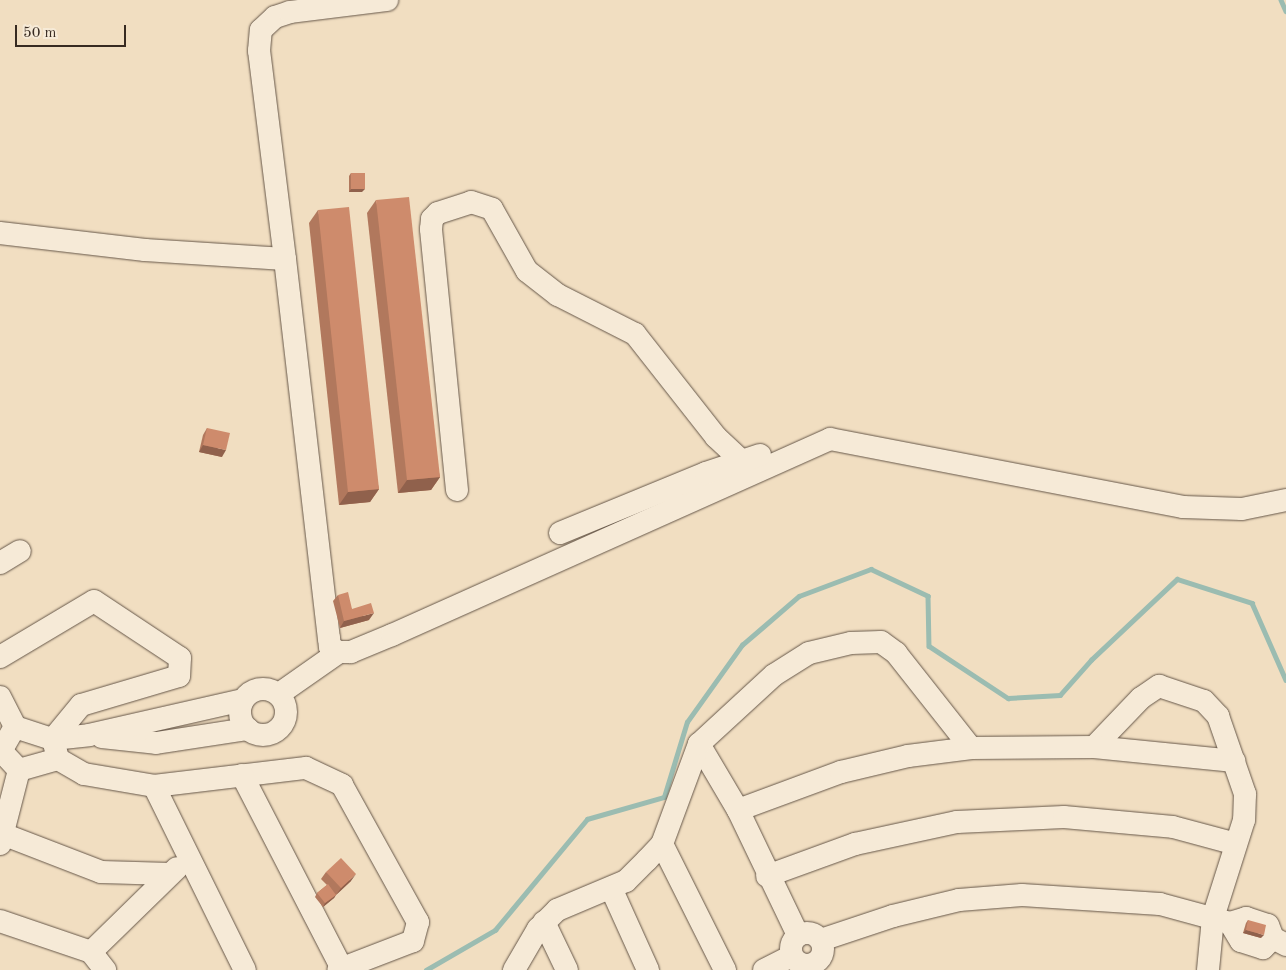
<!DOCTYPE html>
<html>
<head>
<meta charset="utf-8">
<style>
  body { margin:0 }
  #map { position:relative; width:1286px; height:970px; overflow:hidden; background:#f1dec1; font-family:"Old Standard TT",serif }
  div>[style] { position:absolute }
  .stream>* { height:4.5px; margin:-2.25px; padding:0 2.25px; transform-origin:2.25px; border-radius:2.25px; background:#9bbcb1 }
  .roads { filter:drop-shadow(0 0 1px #665749) drop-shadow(0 0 1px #665749) }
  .minor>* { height:22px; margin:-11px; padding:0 11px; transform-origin:11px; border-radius:11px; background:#f6ead7 }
  .minor>.ring { margin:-11px; padding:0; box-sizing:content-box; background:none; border:22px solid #f6ead7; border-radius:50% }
  .wall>* { inset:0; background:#b1785d }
  .shaded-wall>* { inset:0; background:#90614c }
  .building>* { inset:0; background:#ce8b6c }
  span { translate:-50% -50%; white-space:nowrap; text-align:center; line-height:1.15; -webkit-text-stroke:4px #f6ead7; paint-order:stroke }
  .scale { position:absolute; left:15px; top:25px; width:111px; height:22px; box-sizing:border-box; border:2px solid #372a21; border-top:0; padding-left:6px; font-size:15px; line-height:18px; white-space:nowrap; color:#372a21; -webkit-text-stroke:4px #f6ead7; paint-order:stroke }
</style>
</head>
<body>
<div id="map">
  <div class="stream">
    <i style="left:1281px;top:0;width:12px;rotate:66deg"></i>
    <i style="left:426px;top:970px;width:80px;rotate:-30.1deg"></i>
    <i style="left:495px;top:930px;width:144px;rotate:-50.3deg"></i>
    <i style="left:587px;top:819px;width:80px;rotate:-15.9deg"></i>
    <i style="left:664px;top:797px;width:78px;rotate:-73deg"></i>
    <i style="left:687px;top:722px;width:95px;rotate:-54.5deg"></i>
    <i style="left:742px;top:645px;width:75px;rotate:-40.7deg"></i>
    <i style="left:799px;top:596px;width:77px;rotate:-20.6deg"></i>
    <i style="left:871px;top:569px;width:63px;rotate:25.3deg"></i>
    <i style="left:928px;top:596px;width:50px;rotate:88.9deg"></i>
    <i style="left:929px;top:646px;width:95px;rotate:33.4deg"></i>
    <i style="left:1008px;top:698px;width:52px;rotate:-3.3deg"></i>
    <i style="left:1060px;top:695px;width:47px;rotate:-48.5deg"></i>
    <i style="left:1091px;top:660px;width:118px;rotate:-43.3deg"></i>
    <i style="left:1177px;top:579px;width:79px;rotate:17.7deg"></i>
    <i style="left:1252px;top:603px;width:84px;rotate:66.2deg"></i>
  </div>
  <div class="roads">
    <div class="minor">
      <i style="left:0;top:233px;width:146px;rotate:6.7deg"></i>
      <i style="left:145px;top:250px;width:140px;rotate:3.7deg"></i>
      <i style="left:285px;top:259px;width:382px;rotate:83.4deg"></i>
      <i style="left:329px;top:638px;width:9px;rotate:84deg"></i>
      <i style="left:330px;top:647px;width:10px;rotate:29deg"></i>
      <i style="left:339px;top:652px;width:12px"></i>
      <i style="left:351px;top:652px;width:44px;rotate:-22.5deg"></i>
      <i style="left:392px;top:635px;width:480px;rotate:-24.1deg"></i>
      <i style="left:830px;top:439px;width:359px;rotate:10.9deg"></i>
      <i style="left:1183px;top:507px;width:59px;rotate:1.9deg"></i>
      <i style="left:1242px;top:509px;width:45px;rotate:-11.6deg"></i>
      <i style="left:285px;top:259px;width:210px;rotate:-97.1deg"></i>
      <i style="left:259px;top:51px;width:21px;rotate:-85deg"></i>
      <i style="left:261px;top:30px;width:19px;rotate:-43deg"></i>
      <i style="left:275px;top:17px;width:16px;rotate:-18deg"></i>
      <i style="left:290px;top:12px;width:98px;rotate:-7.1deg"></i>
      <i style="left:457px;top:490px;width:262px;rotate:-95.7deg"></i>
      <i style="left:431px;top:229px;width:10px;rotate:-84deg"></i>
      <i style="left:432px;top:219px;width:8px;rotate:-45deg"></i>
      <i style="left:438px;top:213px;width:35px;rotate:-18deg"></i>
      <i style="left:471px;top:202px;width:22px;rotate:18deg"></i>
      <i style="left:492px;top:209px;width:71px;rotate:60.6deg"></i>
      <i style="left:527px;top:271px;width:39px;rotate:38deg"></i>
      <i style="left:558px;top:295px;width:86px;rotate:26.9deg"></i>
      <i style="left:635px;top:334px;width:131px;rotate:51.8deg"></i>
      <i style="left:716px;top:437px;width:37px;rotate:43deg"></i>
      <i style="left:560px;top:533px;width:158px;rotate:-22.3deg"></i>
      <i style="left:706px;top:473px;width:57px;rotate:-18.4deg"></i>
      <i style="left:0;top:563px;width:23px;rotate:-31deg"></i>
      <i style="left:0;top:657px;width:109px;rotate:-30.8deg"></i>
      <i style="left:94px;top:601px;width:103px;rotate:33.5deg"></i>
      <i style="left:180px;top:658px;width:18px;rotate:93deg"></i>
      <i style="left:179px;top:676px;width:102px;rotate:163.5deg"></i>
      <i style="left:81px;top:705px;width:44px;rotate:129.5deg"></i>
      <i class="ring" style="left:240px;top:689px;width:24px;height:24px"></i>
      <i style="left:279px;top:694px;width:73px;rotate:-35deg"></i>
      <i style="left:0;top:697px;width:34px;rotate:63deg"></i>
      <i style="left:15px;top:727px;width:40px;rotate:18deg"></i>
      <i style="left:53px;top:739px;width:21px;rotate:76deg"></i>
      <i style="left:58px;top:759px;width:41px;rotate:164.2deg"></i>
      <i style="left:19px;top:770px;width:26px;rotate:-133deg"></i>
      <i style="left:1px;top:751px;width:28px;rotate:-60deg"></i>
      <i style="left:102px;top:737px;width:54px;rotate:6.3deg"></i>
      <i style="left:156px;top:743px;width:93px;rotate:-8.7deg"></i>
      <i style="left:53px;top:739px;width:36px;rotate:-6deg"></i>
      <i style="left:89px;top:735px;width:158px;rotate:-12.8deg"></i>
      <i style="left:699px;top:744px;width:77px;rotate:59.4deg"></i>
      <i style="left:738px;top:810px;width:139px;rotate:64.4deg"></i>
      <i style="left:1094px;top:747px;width:68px;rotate:-46.2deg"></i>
      <i style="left:1141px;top:698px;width:22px;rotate:-34deg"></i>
      <i style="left:1159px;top:686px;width:47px;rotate:18.4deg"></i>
      <i style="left:1204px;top:701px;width:21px;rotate:47deg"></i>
      <i style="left:1218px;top:716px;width:83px;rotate:70.9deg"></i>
      <i style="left:1245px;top:794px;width:26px;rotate:92deg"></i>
      <i style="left:1244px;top:820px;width:103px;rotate:107.6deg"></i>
      <i style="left:1213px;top:918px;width:52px;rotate:95.5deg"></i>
      <i style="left:58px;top:759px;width:30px;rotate:30deg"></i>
      <i style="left:84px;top:774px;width:71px;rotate:9.7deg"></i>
      <i style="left:154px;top:786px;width:153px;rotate:-6.8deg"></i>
      <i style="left:306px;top:768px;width:40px;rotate:25deg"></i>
      <i style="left:342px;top:785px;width:157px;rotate:61deg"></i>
      <i style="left:418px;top:922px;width:20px;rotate:105deg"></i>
      <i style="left:413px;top:941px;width:80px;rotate:158.9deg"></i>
      <i style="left:242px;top:775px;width:218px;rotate:62.7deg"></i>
      <i style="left:154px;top:786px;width:205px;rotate:63.7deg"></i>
      <i style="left:738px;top:810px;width:110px;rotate:-20.3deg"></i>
      <i style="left:841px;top:772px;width:69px;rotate:-13.4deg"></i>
      <i style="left:908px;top:756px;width:64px;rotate:-7.2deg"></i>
      <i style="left:971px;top:748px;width:123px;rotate:-0.5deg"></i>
      <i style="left:1094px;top:747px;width:141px;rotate:5.7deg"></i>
      <i style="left:0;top:833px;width:108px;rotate:21.1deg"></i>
      <i style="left:101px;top:872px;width:69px;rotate:1.7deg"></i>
      <i style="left:0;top:844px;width:76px;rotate:-75.6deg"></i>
      <i style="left:662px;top:844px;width:141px;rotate:63.4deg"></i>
      <i style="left:767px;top:876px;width:94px;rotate:-20deg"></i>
      <i style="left:855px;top:844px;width:104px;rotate:-12.2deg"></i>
      <i style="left:957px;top:822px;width:107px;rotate:-2.7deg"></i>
      <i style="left:1064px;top:817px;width:109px;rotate:5.2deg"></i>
      <i style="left:1173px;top:827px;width:65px;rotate:15.1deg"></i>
      <i style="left:611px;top:888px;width:90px;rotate:65.7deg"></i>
      <i style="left:0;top:921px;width:96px;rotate:18.8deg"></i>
      <i style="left:91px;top:952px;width:23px;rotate:52deg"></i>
      <i style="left:544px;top:922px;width:53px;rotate:64.4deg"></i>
      <i style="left:1230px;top:923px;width:21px;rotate:59deg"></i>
      <i style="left:1241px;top:941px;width:23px;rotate:18deg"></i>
      <i style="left:1263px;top:948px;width:14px;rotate:-45deg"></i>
      <i class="ring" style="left:791px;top:933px;width:10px;height:10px"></i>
      <i style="left:821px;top:940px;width:76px;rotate:-18.4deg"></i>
      <i style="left:893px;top:916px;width:68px;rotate:-13.6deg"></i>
      <i style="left:959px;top:900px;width:63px;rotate:-4.5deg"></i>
      <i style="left:1022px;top:895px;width:138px;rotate:3.7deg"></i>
      <i style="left:1160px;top:904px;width:73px;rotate:15.2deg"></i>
      <i style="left:1230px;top:923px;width:17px;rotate:-17deg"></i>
      <i style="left:1246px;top:918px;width:23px;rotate:18deg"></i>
      <i style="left:1268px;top:925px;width:14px;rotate:69deg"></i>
      <i style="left:1273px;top:938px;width:15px;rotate:28deg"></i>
      <i style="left:91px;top:952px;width:120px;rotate:-44.3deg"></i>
      <i style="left:514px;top:970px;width:48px;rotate:-59.7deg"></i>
      <i style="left:538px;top:929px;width:27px;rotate:-45deg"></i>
      <i style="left:557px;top:910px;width:75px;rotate:-22.8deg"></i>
      <i style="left:626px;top:881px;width:30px;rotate:-45deg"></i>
      <i style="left:647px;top:860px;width:22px;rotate:-47deg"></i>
      <i style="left:662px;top:844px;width:107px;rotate:-69.7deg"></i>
      <i style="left:699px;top:744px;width:102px;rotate:-42.6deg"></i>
      <i style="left:774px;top:675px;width:41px;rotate:-32.2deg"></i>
      <i style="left:809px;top:653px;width:43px;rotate:-13.4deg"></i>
      <i style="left:851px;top:643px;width:30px;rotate:-2deg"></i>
      <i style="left:881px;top:642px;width:19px;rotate:36deg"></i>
      <i style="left:896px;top:653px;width:121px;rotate:51.7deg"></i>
      <i style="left:764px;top:970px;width:31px;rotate:-27deg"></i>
    </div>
  </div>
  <div class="wall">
    <i style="clip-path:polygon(351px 173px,362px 192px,349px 192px,349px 176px)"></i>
    <i style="clip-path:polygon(376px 200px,440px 477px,431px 490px,398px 493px,367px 213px)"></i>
    <i style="clip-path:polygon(318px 210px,379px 489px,370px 502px,339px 505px,309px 223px)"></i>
    <i style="clip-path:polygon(207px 428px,222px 457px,199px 452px,203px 435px)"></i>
    <i style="clip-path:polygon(338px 595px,352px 609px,369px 620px,340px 628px,333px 601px)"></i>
    <i style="clip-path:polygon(326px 872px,351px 881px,336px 895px,334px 898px,323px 907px,315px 897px,317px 893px,327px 885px,321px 879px)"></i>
    <i style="clip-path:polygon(1248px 920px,1261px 938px,1243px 933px,1246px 923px)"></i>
  </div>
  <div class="shaded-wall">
    <i style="clip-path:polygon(351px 189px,365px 189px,362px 192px,349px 192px)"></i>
    <i style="clip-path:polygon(203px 445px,226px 450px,222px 457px,199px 452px)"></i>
    <i style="clip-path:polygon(440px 477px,431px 490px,398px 493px,407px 480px)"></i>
    <i style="clip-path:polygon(379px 489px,370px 502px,339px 505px,348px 492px)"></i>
    <i style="clip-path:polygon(374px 613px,369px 620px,340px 628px,344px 621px)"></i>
    <i style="clip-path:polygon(356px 874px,351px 881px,336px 895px,341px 888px)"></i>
    <i style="clip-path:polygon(336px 895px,334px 898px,323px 907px,325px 903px)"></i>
    <i style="clip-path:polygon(1246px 930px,1264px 935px,1261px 938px,1243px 933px)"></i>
  </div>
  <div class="building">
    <i style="clip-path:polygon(351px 173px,365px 173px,365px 189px,351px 189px)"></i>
    <i style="clip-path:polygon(409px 197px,440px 477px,407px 480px,376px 200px)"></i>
    <i style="clip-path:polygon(349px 207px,379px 489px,348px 492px,318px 210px)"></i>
    <i style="clip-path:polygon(207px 428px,230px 433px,226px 450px,203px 445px)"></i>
    <i style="clip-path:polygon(348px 592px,352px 609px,371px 603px,374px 613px,344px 621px,338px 595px)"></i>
    <i style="clip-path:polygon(341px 858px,356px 874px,341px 888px,326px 872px)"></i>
    <i style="clip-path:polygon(328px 884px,336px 895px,325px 903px,317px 893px)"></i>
    <i style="clip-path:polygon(1248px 920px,1266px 925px,1264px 935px,1246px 930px)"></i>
  </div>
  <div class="scale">50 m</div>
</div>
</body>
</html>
